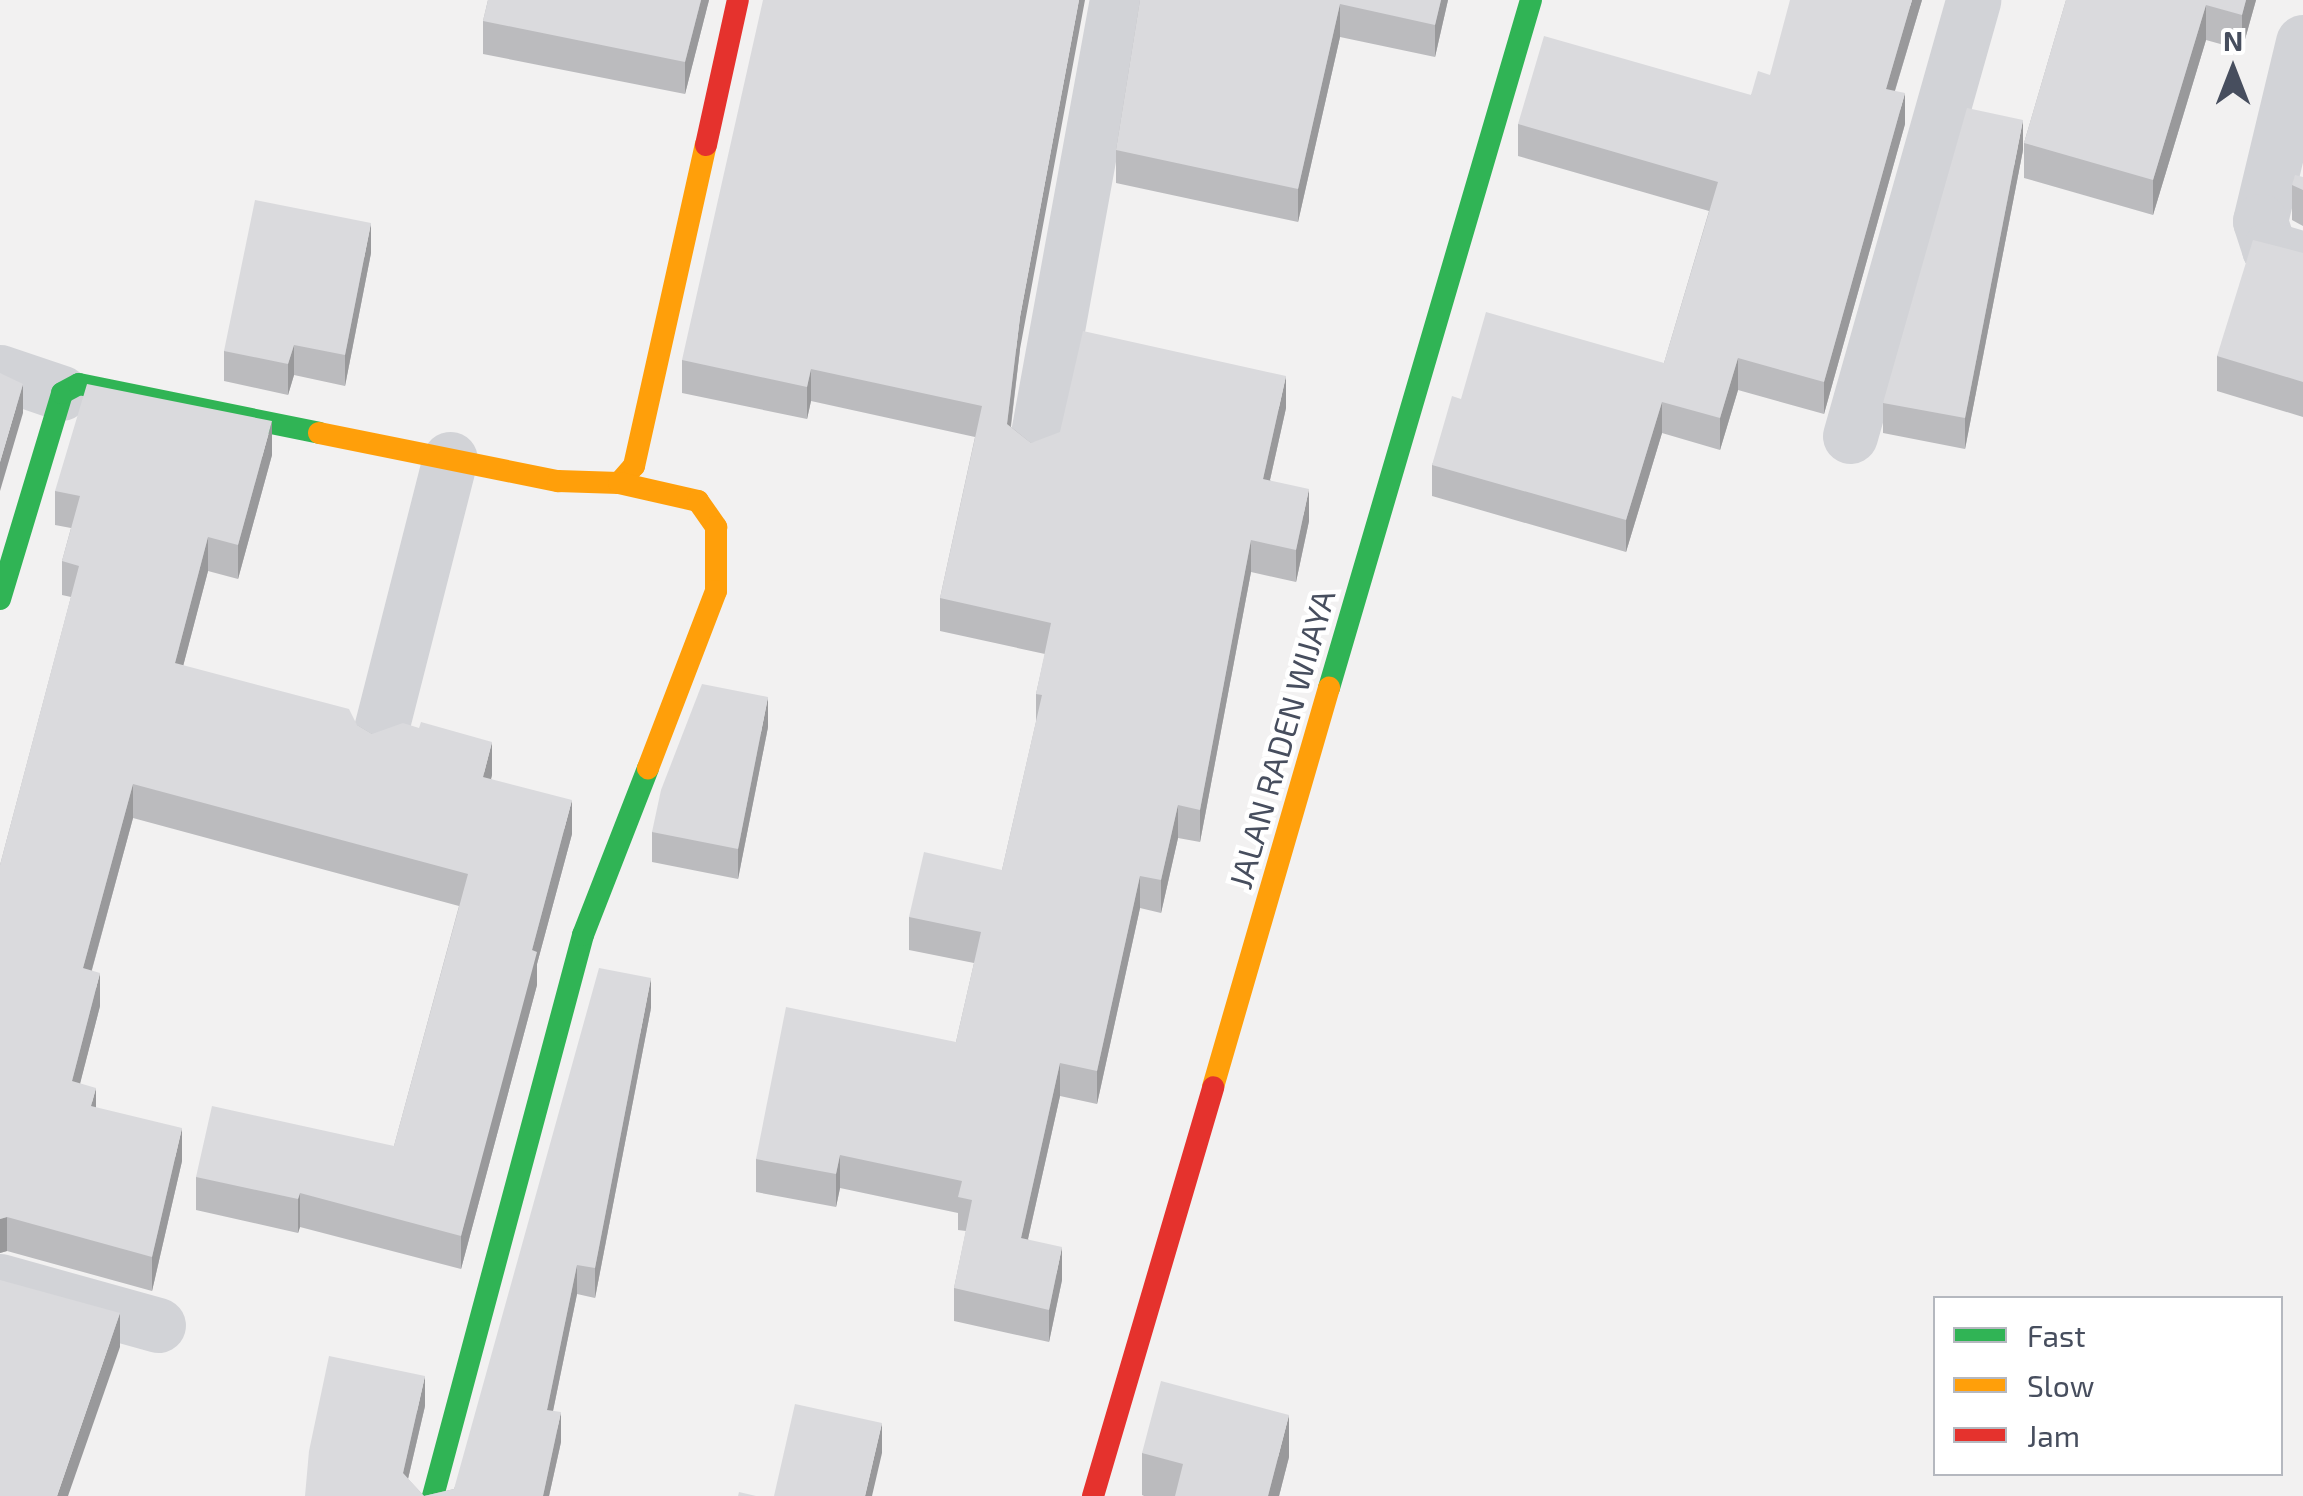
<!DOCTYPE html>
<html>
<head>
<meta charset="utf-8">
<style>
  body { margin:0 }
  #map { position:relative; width:2303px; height:1496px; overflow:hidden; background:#f2f1f1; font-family:"Exo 2",sans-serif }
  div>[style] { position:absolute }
  .street>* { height:55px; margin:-27.5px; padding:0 27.5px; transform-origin:27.5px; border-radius:27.5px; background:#d2d3d7 }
  .fast>* { height:22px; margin:-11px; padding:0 11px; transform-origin:11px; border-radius:11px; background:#30b455 }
  .slow>* { height:22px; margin:-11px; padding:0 11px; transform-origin:11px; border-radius:11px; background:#ff9f0a }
  .jam>* { height:22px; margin:-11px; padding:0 11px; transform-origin:11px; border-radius:11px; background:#e5322d }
  .wall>* { inset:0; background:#bbbbbe }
  .shaded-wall>* { inset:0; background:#99999b }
  .building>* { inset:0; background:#dadadd }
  span { translate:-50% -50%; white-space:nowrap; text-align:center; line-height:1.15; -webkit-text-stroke:9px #fff; paint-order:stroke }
  .street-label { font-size:32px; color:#474e5e }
  .legend { position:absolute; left:1933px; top:1296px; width:350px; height:180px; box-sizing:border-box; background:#fff; border:2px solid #b5b8bf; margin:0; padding:12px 18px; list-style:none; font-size:30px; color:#474e5e }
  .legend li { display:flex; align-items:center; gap:20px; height:50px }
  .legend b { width:50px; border:2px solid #b5b8bf }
  .north { position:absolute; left:2183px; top:20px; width:100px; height:100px; -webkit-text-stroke:8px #fff; paint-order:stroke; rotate:0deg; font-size:28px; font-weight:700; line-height:40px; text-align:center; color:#474e5e }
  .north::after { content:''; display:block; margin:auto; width:35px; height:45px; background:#474e5e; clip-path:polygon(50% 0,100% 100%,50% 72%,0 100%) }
</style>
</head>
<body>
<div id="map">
  <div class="street">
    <i style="left:2303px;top:42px;width:184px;rotate:103.5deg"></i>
    <i style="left:2260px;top:221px;width:29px;rotate:72deg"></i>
    <i style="left:2269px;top:249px;width:35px;rotate:16deg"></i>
    <i style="left:0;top:372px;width:65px;rotate:18.7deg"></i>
    <i style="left:1850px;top:436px;width:453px;rotate:-74.2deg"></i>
    <i style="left:1036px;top:445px;width:452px;rotate:-79.7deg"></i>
    <i style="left:379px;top:737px;width:287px;rotate:-75.7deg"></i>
    <i style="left:0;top:1281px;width:164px;rotate:15.6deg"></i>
  </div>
  <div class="fast">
    <i style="left:0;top:599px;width:215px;rotate:-73.2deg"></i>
    <i style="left:62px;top:393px;width:19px;rotate:-28deg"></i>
    <i style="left:79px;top:384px;width:245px;rotate:11.5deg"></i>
    <i style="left:1329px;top:688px;width:717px;rotate:-73.64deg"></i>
    <i style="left:433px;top:1496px;width:581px;rotate:-75.03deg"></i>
    <i style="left:583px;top:935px;width:179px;rotate:-68.7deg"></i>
  </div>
  <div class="slow">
    <i style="left:319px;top:433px;width:244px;rotate:11.4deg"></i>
    <i style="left:558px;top:481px;width:61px;rotate:1.9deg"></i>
    <i style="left:619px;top:483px;width:23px;rotate:-49deg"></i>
    <i style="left:634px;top:466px;width:329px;rotate:-77.4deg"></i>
    <i style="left:619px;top:483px;width:81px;rotate:12.8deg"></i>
    <i style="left:698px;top:501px;width:32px;rotate:55deg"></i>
    <i style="left:716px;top:527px;width:64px;rotate:90deg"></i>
    <i style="left:716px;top:591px;width:190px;rotate:111deg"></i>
    <i style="left:1213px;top:1087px;width:416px;rotate:-73.8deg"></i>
  </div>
  <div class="jam">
    <i style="left:706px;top:145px;width:148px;rotate:-77.6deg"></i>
    <i style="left:1093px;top:1496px;width:426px;rotate:-73.6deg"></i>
  </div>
  <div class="wall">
    <i style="clip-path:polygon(488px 0,709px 0,685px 94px,483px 54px,483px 21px)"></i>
    <i style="clip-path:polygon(1140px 0,1448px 0,1435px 57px,1340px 37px,1298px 222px,1116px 183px,1116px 150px)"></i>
    <i style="clip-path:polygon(1922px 0,1895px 91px,1905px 124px,1824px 414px,1738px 390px,1720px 450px,1662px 433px,1626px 552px,1432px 496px,1432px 465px,1461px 399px,1664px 363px,1709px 211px,1518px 156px,1518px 124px,1751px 95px,1770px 75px)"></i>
    <i style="clip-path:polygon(2066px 0,2256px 0,2242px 50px,2206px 40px,2153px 215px,2024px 178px,2024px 143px)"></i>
    <i style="clip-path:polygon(2023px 150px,1965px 449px,1883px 433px,1883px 403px)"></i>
    <i style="clip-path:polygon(2303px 177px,2303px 226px,2292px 220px,2292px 185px)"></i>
    <i style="clip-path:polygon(371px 253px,345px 386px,294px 375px,288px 395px,224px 381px,224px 351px)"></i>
    <i style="clip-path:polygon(2303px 253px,2303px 417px,2217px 391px,2217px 356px)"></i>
    <i style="clip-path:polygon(1020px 349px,1011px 427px,1031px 443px,1286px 408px,1270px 480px,1309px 521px,1296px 582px,1251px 572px,1200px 842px,1178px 838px,1161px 913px,1140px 908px,1097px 1104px,1060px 1096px,1028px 1239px,1062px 1280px,1049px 1342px,954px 1321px,954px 1288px,966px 1231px,958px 1230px,958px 1213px,840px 1188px,836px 1207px,756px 1192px,756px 1159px,956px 1042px,974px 963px,909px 950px,909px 917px,1002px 870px,1036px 722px,1036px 694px,1045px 654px,940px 631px,940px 598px,975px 437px,811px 401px,807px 419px,682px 393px,682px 360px)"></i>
    <i style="clip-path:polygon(272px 455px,238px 579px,208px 571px,183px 666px,357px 725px,372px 734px,492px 775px,491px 779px,572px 834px,537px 964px,537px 985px,461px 1269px,300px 1227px,298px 1233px,196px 1210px,196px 1177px,394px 1146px,459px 906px,133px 818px,92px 970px,100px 1006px,80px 1083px,96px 1108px,182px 1161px,152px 1291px,7px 1251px,0 1253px,0 865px,71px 597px,62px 595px,62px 561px,71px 528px,55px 525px,55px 491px)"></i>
    <i style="clip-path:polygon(768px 727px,738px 879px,652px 862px,652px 832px)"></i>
    <i style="clip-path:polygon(651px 1008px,595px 1298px,577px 1294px,553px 1411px,561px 1442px,549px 1496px,305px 1496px,425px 1406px,408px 1479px,424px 1496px,454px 1489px)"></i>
    <i style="clip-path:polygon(1142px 1453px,1289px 1457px,1279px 1496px,1144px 1496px,1142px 1495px)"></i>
  </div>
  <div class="shaded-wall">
    <i style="clip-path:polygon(701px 0,709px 0,685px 94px,685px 62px)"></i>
    <i style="clip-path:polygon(1079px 0,1085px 0,1020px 349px,1007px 456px,1007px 424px,1020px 317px)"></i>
    <i style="clip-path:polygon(1441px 0,1448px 0,1435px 57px,1435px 25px)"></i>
    <i style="clip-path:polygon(1912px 0,1922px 0,1886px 120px,1886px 89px)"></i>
    <i style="clip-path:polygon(2246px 0,2256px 0,2242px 50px,2242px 15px)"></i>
    <i style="clip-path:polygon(1340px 4px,1340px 37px,1298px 222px,1298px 189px)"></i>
    <i style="clip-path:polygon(2206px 5px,2206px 40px,2153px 215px,2153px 180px)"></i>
    <i style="clip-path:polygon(1905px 93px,1905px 124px,1824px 414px,1824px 382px)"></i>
    <i style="clip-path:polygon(2023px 120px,2023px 150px,1965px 449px,1965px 418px)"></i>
    <i style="clip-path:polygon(371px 223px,371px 253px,345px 386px,345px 355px)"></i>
    <i style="clip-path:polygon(294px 345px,294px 375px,288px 395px,288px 364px)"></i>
    <i style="clip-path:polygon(1738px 358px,1738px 390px,1720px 450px,1720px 418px)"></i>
    <i style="clip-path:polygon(811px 369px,811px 401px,807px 419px,807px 387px)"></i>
    <i style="clip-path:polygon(1286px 376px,1286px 408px,1263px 511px,1263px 479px)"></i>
    <i style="clip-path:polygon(23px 384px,23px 413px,0 491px,0 462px)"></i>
    <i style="clip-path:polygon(1662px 402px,1662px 433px,1626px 552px,1626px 520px)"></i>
    <i style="clip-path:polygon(272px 421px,272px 455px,238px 579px,238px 545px)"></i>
    <i style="clip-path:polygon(1309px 489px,1309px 521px,1296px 582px,1296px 550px)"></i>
    <i style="clip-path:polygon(208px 537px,208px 571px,175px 697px,175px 663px)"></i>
    <i style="clip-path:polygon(1251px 540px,1251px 572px,1200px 842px,1200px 810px)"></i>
    <i style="clip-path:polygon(768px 697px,768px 727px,738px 879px,738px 849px)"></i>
    <i style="clip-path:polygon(492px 742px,492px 775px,483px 810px,483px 777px)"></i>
    <i style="clip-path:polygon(133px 784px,133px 818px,83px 1002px,83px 968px)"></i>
    <i style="clip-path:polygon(572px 800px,572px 834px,537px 964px,537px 985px,461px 1269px,461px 1236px,532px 950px)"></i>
    <i style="clip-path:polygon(1178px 805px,1178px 838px,1161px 913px,1161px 880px)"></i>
    <i style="clip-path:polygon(1140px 876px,1140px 908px,1097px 1104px,1097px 1071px)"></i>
    <i style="clip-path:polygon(100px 973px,100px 1006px,72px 1115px,72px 1081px)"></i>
    <i style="clip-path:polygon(651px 978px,651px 1008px,595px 1298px,595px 1268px)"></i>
    <i style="clip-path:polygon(1060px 1063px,1060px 1096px,1021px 1270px,1021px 1238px)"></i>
    <i style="clip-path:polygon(96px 1088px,96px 1121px,91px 1106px)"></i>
    <i style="clip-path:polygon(182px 1128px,182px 1161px,152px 1291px,152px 1257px)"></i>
    <i style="clip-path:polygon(840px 1155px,840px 1188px,836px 1207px,836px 1174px)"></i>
    <i style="clip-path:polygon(300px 1193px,300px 1227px,298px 1233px,298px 1199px)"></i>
    <i style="clip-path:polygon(7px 1217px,7px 1251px,0 1253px,0 1219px)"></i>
    <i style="clip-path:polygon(1062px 1247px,1062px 1280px,1049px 1342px,1049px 1310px)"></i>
    <i style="clip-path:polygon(577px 1265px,577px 1294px,547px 1440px,547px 1410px)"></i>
    <i style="clip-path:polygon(120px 1313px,120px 1347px,68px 1496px,57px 1496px)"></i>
    <i style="clip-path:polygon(425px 1376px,425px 1406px,404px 1496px,403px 1473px)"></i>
    <i style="clip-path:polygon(561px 1412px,561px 1442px,549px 1496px,543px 1496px)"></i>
    <i style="clip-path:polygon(1289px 1415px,1289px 1457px,1279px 1496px,1268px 1496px)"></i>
    <i style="clip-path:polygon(882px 1423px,882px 1453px,872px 1496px,865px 1496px)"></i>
  </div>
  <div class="building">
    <i style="clip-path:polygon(488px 0,701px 0,685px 62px,483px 21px)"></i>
    <i style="clip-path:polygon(763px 0,1079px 0,1020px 317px,1007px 424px,1031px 443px,1060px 432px,1083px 331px,1286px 376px,1263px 479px,1309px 489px,1296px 550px,1251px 540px,1200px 810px,1178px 805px,1161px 880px,1140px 876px,1097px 1071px,1060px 1063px,1021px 1238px,1062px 1247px,1049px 1310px,954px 1288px,972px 1200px,958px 1197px,962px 1181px,840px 1155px,836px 1174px,756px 1159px,786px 1007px,956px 1042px,981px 932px,909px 917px,924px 852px,1002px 870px,1042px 695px,1036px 694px,1051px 623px,940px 598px,982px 406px,811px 369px,807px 387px,682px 360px)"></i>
    <i style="clip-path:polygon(1140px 0,1441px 0,1435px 25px,1340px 4px,1298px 189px,1116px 150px)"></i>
    <i style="clip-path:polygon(1790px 0,1912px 0,1886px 89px,1905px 93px,1824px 382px,1738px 358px,1720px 418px,1662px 402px,1626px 520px,1432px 465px,1452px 396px,1461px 399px,1486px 312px,1664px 363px,1718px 182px,1518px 124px,1544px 36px,1751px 95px,1758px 71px,1770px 75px)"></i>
    <i style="clip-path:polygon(2066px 0,2246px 0,2242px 15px,2206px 5px,2153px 180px,2024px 143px)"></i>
    <i style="clip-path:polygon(1967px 108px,2023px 120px,1965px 418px,1883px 403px)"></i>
    <i style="clip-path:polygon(2295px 175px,2303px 177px,2303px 190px,2292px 185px)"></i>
    <i style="clip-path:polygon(255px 200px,371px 223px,345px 355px,294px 345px,288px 364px,224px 351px)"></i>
    <i style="clip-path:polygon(2253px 240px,2303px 253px,2303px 382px,2217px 356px)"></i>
    <i style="clip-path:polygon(0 373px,23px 384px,0 462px)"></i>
    <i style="clip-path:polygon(87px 384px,272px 421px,238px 545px,208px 537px,175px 663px,349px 709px,357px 725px,372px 734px,403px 723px,419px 728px,421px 722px,492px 742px,483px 777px,572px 800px,532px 950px,537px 952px,461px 1236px,300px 1193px,298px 1199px,196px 1177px,212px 1106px,394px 1146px,468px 874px,133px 784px,83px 968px,100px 973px,72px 1081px,96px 1088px,91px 1106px,182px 1128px,152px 1257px,7px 1217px,0 1219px,0 865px,79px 566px,62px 561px,80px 496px,55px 491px)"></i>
    <i style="clip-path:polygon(702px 684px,768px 697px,738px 849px,652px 832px,661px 790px)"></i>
    <i style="clip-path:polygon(599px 968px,651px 978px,595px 1268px,577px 1265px,547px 1410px,561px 1412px,543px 1496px,305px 1496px,309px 1451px,329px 1356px,425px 1376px,403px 1473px,424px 1496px,454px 1489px)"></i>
    <i style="clip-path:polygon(0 1280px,120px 1313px,57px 1496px,0 1496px)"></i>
    <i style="clip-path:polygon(1161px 1381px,1289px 1415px,1268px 1496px,1175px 1496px,1183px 1464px,1142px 1453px)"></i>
    <i style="clip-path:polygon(795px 1404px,882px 1423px,865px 1496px,774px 1496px)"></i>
    <i style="clip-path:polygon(739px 1492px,756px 1496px,738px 1496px)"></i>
  </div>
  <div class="street-label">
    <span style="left:1281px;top:739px;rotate:-74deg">JALAN RADEN WIJAYA</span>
  </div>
  <ul class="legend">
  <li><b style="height:12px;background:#30b455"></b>Fast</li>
  <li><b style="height:12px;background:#ff9f0a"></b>Slow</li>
  <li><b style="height:12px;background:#e5322d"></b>Jam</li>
  </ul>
  <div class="north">N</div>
</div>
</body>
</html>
